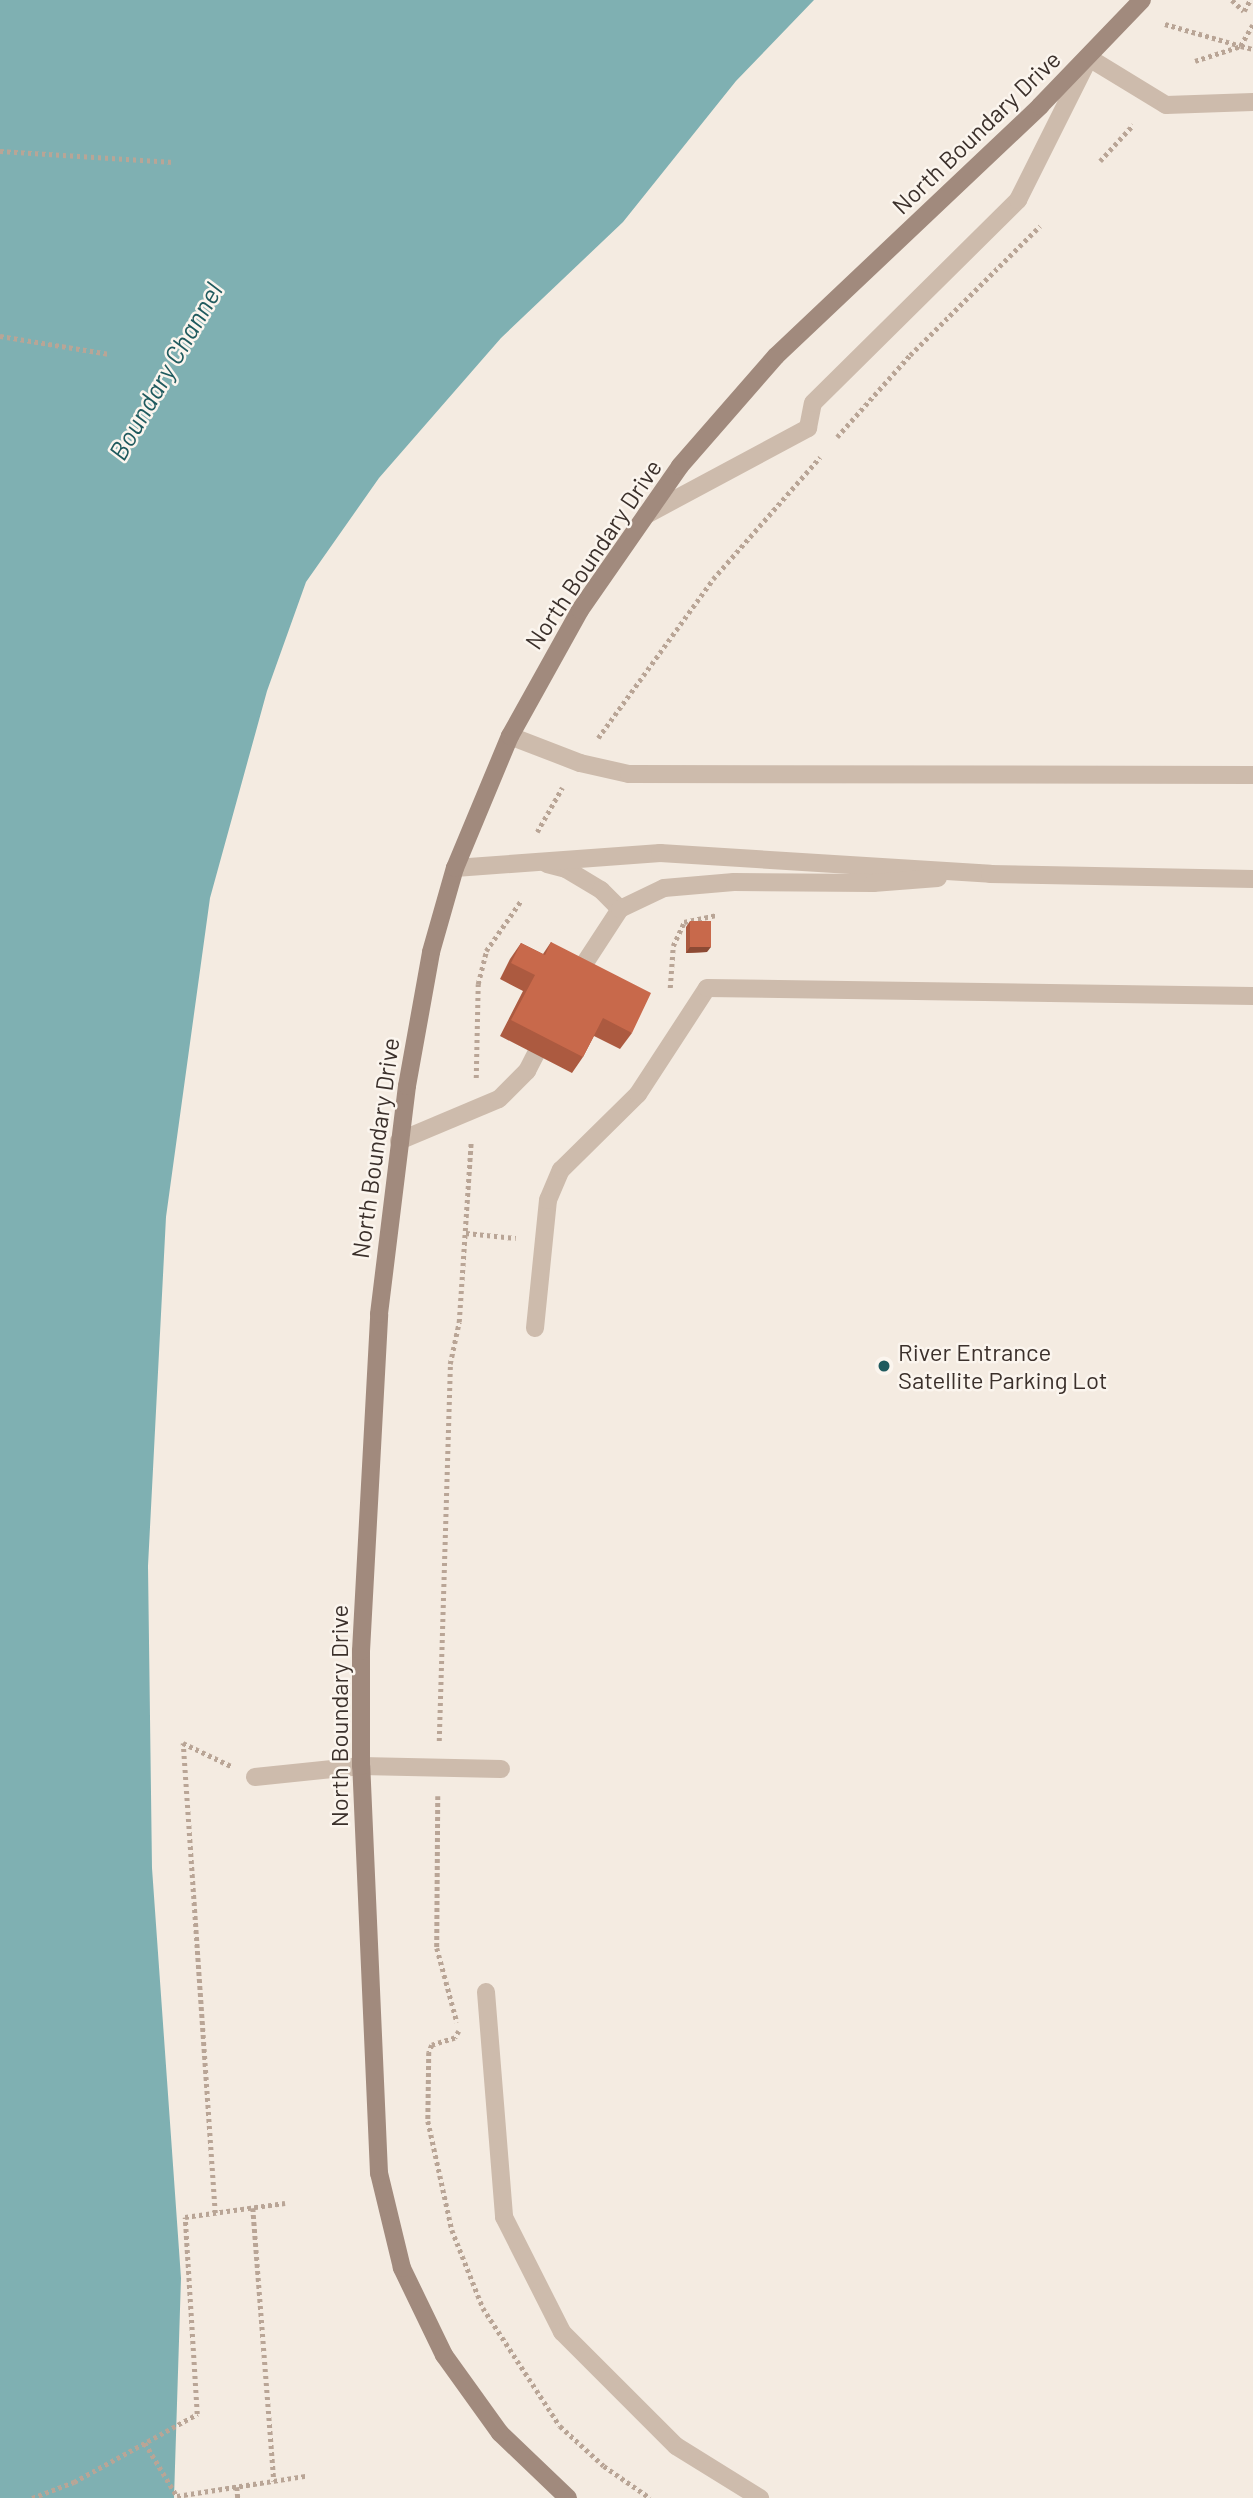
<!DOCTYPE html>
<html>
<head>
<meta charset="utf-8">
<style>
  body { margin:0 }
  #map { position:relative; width:1253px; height:2498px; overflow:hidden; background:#f4ebe1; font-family:Barlow,sans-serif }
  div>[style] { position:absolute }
  .water>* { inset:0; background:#7fb0b2 }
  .path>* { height:4.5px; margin-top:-2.25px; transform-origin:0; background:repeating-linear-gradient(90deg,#b9a596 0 3.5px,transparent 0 7px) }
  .lane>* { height:18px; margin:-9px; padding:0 9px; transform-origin:9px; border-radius:9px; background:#cdbbac }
  .secondary>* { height:18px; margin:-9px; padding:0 9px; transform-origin:9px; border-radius:9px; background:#a18a7d }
  .wall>* { inset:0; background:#ac5a40 }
  .shaded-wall>* { inset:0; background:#8c4a34 }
  .building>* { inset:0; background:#c8694b }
  .dots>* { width:19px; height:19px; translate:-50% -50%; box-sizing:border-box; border:4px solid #fbf5ee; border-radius:50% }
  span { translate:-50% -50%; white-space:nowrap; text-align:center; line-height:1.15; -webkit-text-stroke:5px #fbf5ee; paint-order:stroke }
  .street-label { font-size:24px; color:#3b302b }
  .poi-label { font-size:24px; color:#3b302b }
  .left { translate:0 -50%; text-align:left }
  .water-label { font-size:26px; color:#1f5a5e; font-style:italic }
</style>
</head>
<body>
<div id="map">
  <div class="water">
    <i style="clip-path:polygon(0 0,814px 0,736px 81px,623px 222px,501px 338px,379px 478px,306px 582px,267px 691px,210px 898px,166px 1217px,148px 1566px,152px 1868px,181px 2278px,174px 2498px,0 2498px)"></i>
  </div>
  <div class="path">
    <i style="left:1232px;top:0;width:16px;rotate:43deg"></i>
    <i style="left:1244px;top:11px;width:13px;rotate:-61deg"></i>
    <i style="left:1165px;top:24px;width:79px;rotate:16.1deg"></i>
    <i style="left:1253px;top:25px;width:24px;rotate:120deg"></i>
    <i style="left:1241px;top:46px;width:12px;rotate:14deg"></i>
    <i style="left:1195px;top:61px;width:48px;rotate:-18.1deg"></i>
    <i style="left:0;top:151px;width:174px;rotate:3.6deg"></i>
    <i style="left:1100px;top:161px;width:49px;rotate:-47.5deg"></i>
    <i style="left:0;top:336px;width:111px;rotate:9.3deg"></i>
    <i style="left:837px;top:437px;width:110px;rotate:-48.3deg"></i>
    <i style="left:910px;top:355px;width:183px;rotate:-44.8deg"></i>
    <i style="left:598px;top:738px;width:196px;rotate:-54.1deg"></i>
    <i style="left:713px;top:579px;width:162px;rotate:-48.7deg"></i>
    <i style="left:537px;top:832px;width:51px;rotate:-60.4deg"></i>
    <i style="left:670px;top:988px;width:42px;rotate:-85.9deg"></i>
    <i style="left:673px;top:946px;width:26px;rotate:-65deg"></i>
    <i style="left:684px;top:922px;width:34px;rotate:-12deg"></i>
    <i style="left:476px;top:1078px;width:94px;rotate:-88.8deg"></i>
    <i style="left:478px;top:984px;width:34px;rotate:-76deg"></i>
    <i style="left:486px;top:951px;width:60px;rotate:-55.2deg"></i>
    <i style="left:466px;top:1233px;width:50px;rotate:5.7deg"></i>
    <i style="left:439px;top:1741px;width:377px;rotate:-88.3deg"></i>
    <i style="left:450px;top:1364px;width:43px;rotate:-77.9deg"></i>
    <i style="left:459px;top:1322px;width:179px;rotate:-86.2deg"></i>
    <i style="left:438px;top:1796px;width:152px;rotate:90.4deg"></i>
    <i style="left:437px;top:1948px;width:77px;rotate:74.9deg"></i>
    <i style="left:459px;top:2031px;width:8px;rotate:120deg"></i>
    <i style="left:455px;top:2038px;width:24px;rotate:163deg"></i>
    <i style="left:432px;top:2045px;width:8px;rotate:113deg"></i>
    <i style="left:429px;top:2052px;width:69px;rotate:90.8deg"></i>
    <i style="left:428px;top:2121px;width:112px;rotate:77.6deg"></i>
    <i style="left:452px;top:2230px;width:84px;rotate:68.3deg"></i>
    <i style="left:483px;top:2308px;width:141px;rotate:56.9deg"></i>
    <i style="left:560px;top:2426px;width:59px;rotate:42.3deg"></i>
    <i style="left:604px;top:2466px;width:56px;rotate:34.8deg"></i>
    <i style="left:253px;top:2208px;width:274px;rotate:85.6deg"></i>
    <i style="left:215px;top:2213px;width:471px;rotate:-93.9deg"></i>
    <i style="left:183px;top:1743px;width:53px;rotate:25.6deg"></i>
    <i style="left:145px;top:2443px;width:62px;rotate:58.9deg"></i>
    <i style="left:177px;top:2496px;width:130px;rotate:-8.9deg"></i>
    <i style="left:237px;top:2487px;width:11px;rotate:85deg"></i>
    <i style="left:32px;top:2498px;width:45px;rotate:-20.9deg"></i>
    <i style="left:74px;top:2482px;width:141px;rotate:-28.9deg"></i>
    <i style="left:197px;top:2414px;width:197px;rotate:-93.5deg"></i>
    <i style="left:185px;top:2217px;width:101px;rotate:-8deg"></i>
  </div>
  <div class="lane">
    <i style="left:646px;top:515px;width:184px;rotate:-28.2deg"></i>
    <i style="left:808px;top:428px;width:25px;rotate:-79deg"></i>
    <i style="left:813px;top:403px;width:289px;rotate:-44.7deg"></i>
    <i style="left:1018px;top:200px;width:159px;rotate:-63.4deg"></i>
    <i style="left:1089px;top:58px;width:90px;rotate:31.4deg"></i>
    <i style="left:1166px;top:105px;width:87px;rotate:-2deg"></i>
    <i style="left:510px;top:736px;width:75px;rotate:21.1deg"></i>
    <i style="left:580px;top:763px;width:50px;rotate:12.7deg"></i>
    <i style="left:629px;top:774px;width:624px;rotate:0.09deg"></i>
    <i style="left:547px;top:864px;width:20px;rotate:15deg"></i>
    <i style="left:566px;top:869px;width:41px;rotate:31deg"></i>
    <i style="left:601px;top:890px;width:27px;rotate:45deg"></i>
    <i style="left:455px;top:868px;width:206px;rotate:-4.2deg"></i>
    <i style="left:660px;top:853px;width:331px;rotate:3.6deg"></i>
    <i style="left:990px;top:874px;width:263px;rotate:1.1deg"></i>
    <i style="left:575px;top:978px;width:82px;rotate:-56.9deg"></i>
    <i style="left:620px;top:909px;width:49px;rotate:-25.5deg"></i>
    <i style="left:664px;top:888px;width:70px;rotate:-4.9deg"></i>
    <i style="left:734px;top:882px;width:139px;rotate:0.4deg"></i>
    <i style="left:873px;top:883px;width:65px;rotate:-4.4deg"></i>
    <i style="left:399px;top:1141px;width:108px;rotate:-22.8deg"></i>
    <i style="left:499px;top:1099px;width:40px;rotate:-45deg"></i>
    <i style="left:527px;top:1071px;width:42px;rotate:-62.8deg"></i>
    <i style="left:535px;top:1328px;width:129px;rotate:-84.2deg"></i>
    <i style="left:548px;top:1200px;width:33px;rotate:-67deg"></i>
    <i style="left:561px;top:1170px;width:108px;rotate:-44.6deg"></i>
    <i style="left:638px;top:1094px;width:126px;rotate:-56.9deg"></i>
    <i style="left:707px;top:988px;width:546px;rotate:0.84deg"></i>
    <i style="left:255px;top:1777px;width:107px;rotate:-5.9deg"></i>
    <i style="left:361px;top:1766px;width:140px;rotate:1.2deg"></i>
    <i style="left:486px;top:1992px;width:226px;rotate:85.4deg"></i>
    <i style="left:504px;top:2217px;width:129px;rotate:63.2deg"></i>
    <i style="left:562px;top:2332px;width:161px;rotate:45deg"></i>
    <i style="left:676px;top:2446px;width:99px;rotate:31.8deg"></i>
  </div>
  <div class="secondary">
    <i style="left:568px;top:2498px;width:94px;rotate:-136.3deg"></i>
    <i style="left:500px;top:2433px;width:96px;rotate:-125.7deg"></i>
    <i style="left:444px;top:2355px;width:97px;rotate:-115.8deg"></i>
    <i style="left:402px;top:2268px;width:98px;rotate:-103.6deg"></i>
    <i style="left:379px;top:2173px;width:407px;rotate:-92.5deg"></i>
    <i style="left:361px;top:1766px;width:115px;rotate:-90deg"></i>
    <i style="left:361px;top:1651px;width:337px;rotate:-86.9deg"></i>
    <i style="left:379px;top:1314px;width:230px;rotate:-83deg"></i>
    <i style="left:407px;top:1086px;width:136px;rotate:-79.8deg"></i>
    <i style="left:431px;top:952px;width:87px;rotate:-74.1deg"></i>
    <i style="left:455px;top:868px;width:143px;rotate:-67.4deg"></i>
    <i style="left:510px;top:736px;width:144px;rotate:-60.9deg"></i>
    <i style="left:580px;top:610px;width:175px;rotate:-55.2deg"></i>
    <i style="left:680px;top:466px;width:146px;rotate:-48.9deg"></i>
    <i style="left:776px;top:356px;width:364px;rotate:-43.4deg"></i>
    <i style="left:1040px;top:106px;width:147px;rotate:-46.1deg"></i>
  </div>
  <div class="wall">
    <i style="clip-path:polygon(690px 921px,707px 952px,686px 953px,686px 927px)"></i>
    <i style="clip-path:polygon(551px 942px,632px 1033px,620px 1049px,594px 1036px,583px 1057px,572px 1073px,500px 1036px,523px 991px,500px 979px,510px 959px,521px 943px,543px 954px)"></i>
  </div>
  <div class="shaded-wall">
    <i style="clip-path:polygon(690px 947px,711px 947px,707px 952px,686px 953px)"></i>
  </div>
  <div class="building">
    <i style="clip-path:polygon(690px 921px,711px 921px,711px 947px,690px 947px)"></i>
    <i style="clip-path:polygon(551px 942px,651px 993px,632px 1033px,603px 1018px,583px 1057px,511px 1020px,535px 975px,511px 963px,521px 943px,545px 955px)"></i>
  </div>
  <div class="dots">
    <i style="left:884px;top:1366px;background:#1f5a5e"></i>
  </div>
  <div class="street-label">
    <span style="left:976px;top:132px;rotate:-44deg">North Boundary Drive</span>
    <span style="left:593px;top:554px;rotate:-56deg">North Boundary Drive</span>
    <span style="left:375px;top:1148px;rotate:-82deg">North Boundary Drive</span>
    <span style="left:339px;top:1716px;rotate:-90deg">North Boundary Drive</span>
  </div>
  <div class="poi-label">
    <span class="left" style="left:898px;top:1366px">River Entrance<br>Satellite Parking Lot</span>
  </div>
  <div class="water-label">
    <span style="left:165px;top:371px;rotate:-60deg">Boundary Channel</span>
  </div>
</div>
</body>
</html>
